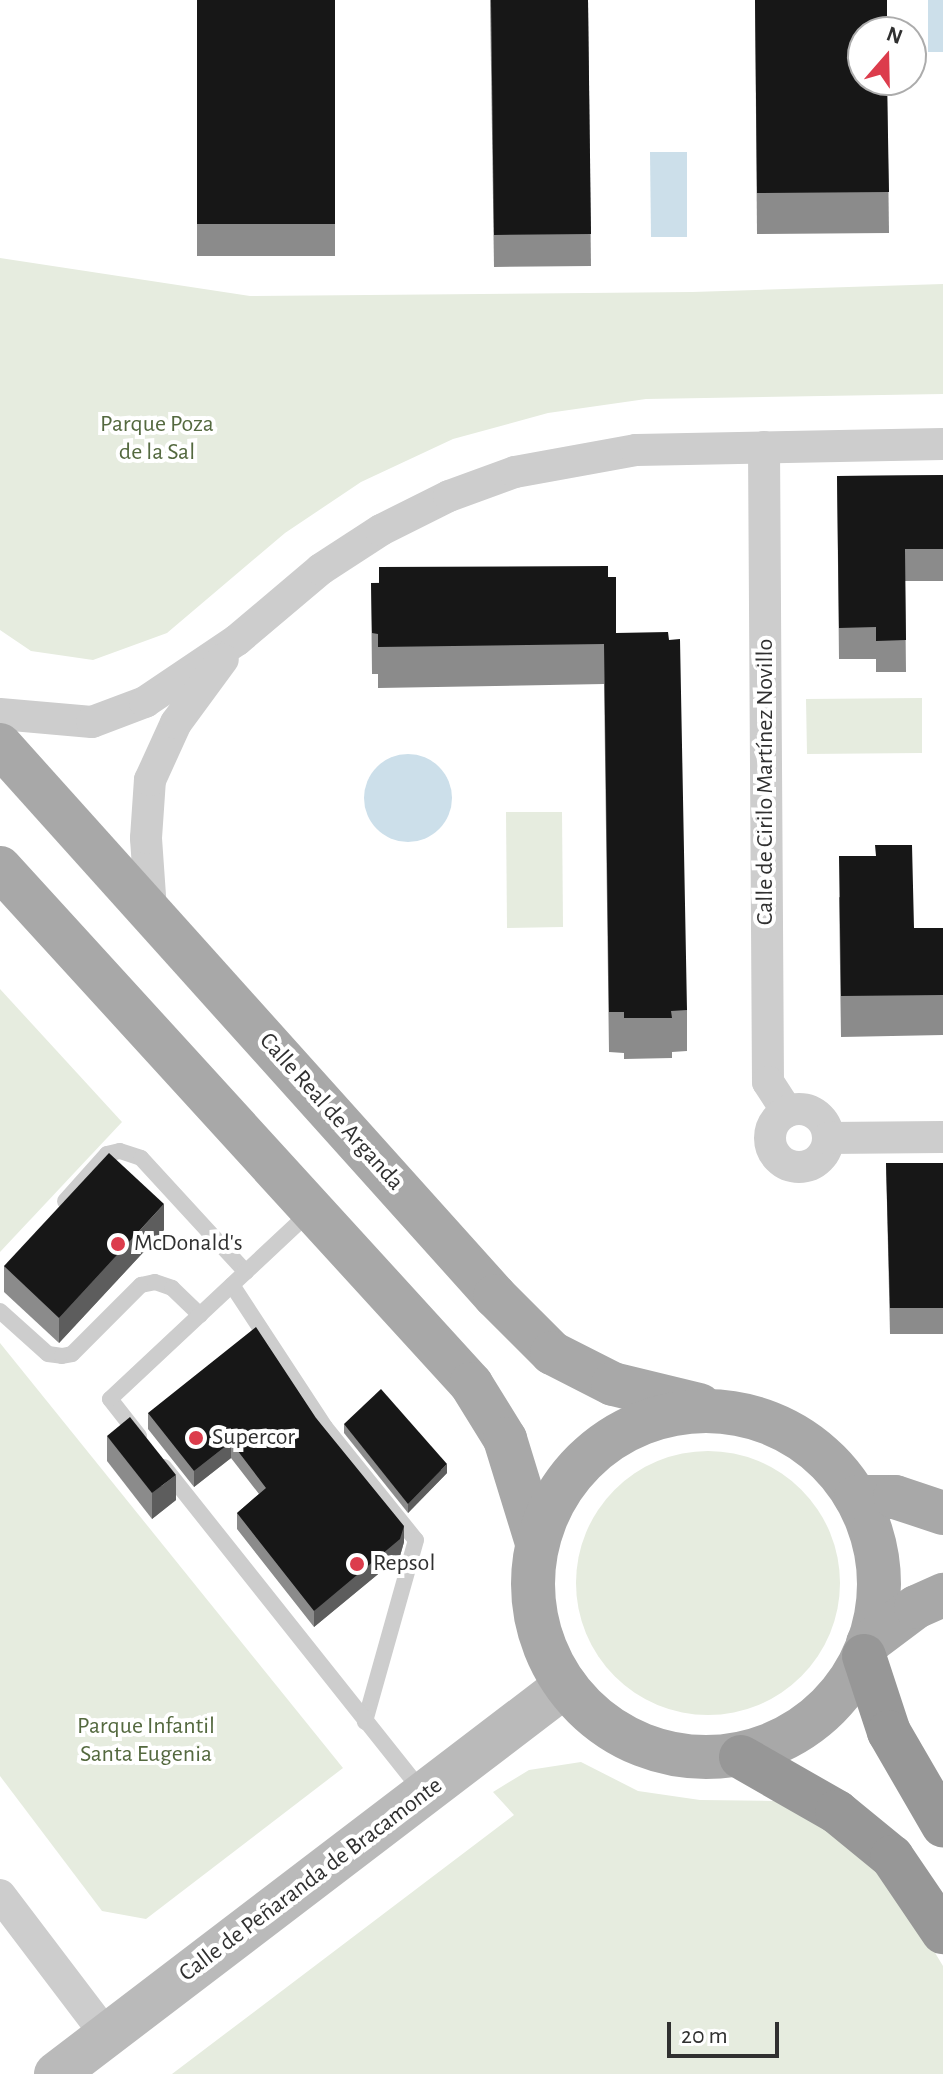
<!DOCTYPE html>
<html>
<head>
<meta charset="utf-8">
<style>
  body { margin:0 }
  #map { position:relative; width:943px; height:2074px; overflow:hidden; background:#fff; font-family:"Alegreya Sans",sans-serif }
  div>[style] { position:absolute }
  .green>* { inset:0; background:#e6ecdf }
  .round { border-radius:50% }
  .water>* { inset:0; background:#ccdfea }
  .lane>* { height:16px; margin:-8px; padding:0 8px; transform-origin:8px; border-radius:8px; background:#cdcdcd }
  .street>* { height:32px; margin:-16px; padding:0 16px; transform-origin:16px; border-radius:16px; background:#cdcdcd }
  .street>.ring { margin:-16px; padding:0; box-sizing:content-box; background:none; border:32px solid #cdcdcd; border-radius:50% }
  .secondary>* { height:44px; margin:-22px; padding:0 22px; transform-origin:22px; border-radius:22px; background:#bababa }
  .primary>* { height:44px; margin:-22px; padding:0 22px; transform-origin:22px; border-radius:22px; background:#a8a8a8 }
  .primary>.ring { margin:-22px; padding:0; box-sizing:content-box; background:none; border:44px solid #a8a8a8; border-radius:50% }
  .highway>* { height:44px; margin:-22px; padding:0 22px; transform-origin:22px; border-radius:22px; background:#979797 }
  .wall>* { inset:0; background:#8b8b8b }
  .shaded-wall>* { inset:0; background:#5d5d5d }
  .building>* { inset:0; background:#171717 }
  .dots>* { width:22px; height:22px; translate:-50% -50%; box-sizing:border-box; border:4px solid #fff; border-radius:50% }
  span { translate:-50% -50%; white-space:nowrap; text-align:center; line-height:1.15; -webkit-text-stroke:8px #fff; paint-order:stroke }
  .park-label { font-size:24px; color:#54693f }
  .street-label { font-size:24px; color:#303030 }
  .poi-label { font-size:24px; color:#303030 }
  .left { translate:0 -50%; text-align:left }
  .north { position:absolute; left:847px; top:16px; width:80px; height:80px; box-sizing:border-box; background:#fff; border:2px solid #acacac; border-radius:50%; rotate:20deg; font-size:22px; font-weight:700; line-height:32px; text-align:center; color:#303030 }
  .north::after { content:''; display:block; margin:auto; width:28px; height:36px; background:#dc3c4c; clip-path:polygon(50% 0,100% 100%,50% 72%,0 100%) }
  .scale { position:absolute; left:667px; top:2022px; width:112px; height:36px; box-sizing:border-box; border:4px solid #303030; border-top:0; padding-left:10px; font-size:24px; line-height:28px; white-space:nowrap; color:#303030; -webkit-text-stroke:6px #fff; paint-order:stroke }
</style>
</head>
<body>
<div id="map">
  <div class="green">
    <i style="clip-path:polygon(0 258px,250px 296px,692px 292px,943px 284px,943px 394px,646px 399px,548px 413px,453px 439px,361px 482px,285px 533px,167px 633px,93px 660px,31px 651px,0 630px)"></i>
    <i style="clip-path:polygon(922px 698px,922px 753px,807px 754px,806px 699px)"></i>
    <i style="clip-path:polygon(506px 812px,562px 812px,563px 927px,507px 928px)"></i>
    <i style="clip-path:polygon(0 989px,122px 1122px,0 1252px)"></i>
    <i style="clip-path:polygon(0 1343px,343px 1768px,146px 1919px,102px 1911px,0 1776px)"></i>
    <i class="round" style="left:576px;top:1451px;width:264px;height:264px"></i>
    <i style="clip-path:polygon(581px 1762px,638px 1791px,700px 1800px,774px 1801px,830px 1824px,884px 1868px,943px 1966px,943px 2074px,172px 2074px,514px 1815px,493px 1792px,529px 1770px)"></i>
  </div>
  <div class="water">
    <i style="clip-path:polygon(928px 0,943px 0,943px 52px,928px 52px)"></i>
    <i style="clip-path:polygon(650px 152px,687px 152px,687px 237px,651px 237px)"></i>
    <i class="round" style="left:364px;top:754px;width:88px;height:88px"></i>
  </div>
  <div class="lane">
    <i style="left:65px;top:1201px;width:63px;rotate:-48.2deg"></i>
    <i style="left:107px;top:1154px;width:13px;rotate:-13deg"></i>
    <i style="left:120px;top:1151px;width:22px;rotate:18deg"></i>
    <i style="left:141px;top:1158px;width:155px;rotate:47.4deg"></i>
    <i style="left:232px;top:1285px;width:170px;rotate:56.8deg"></i>
    <i style="left:325px;top:1427px;width:145px;rotate:51.2deg"></i>
    <i style="left:416px;top:1540px;width:189px;rotate:105.7deg"></i>
    <i style="left:0;top:1311px;width:64px;rotate:41.9deg"></i>
    <i style="left:48px;top:1354px;width:14px;rotate:8deg"></i>
    <i style="left:62px;top:1356px;width:10px;rotate:-11deg"></i>
    <i style="left:72px;top:1354px;width:98px;rotate:-45deg"></i>
    <i style="left:141px;top:1285px;width:14px;rotate:-12deg"></i>
    <i style="left:155px;top:1282px;width:18px;rotate:19deg"></i>
    <i style="left:172px;top:1288px;width:39px;rotate:44deg"></i>
    <i style="left:139px;top:1436px;width:47px;rotate:-128.1deg"></i>
    <i style="left:110px;top:1399px;width:277px;rotate:-43.1deg"></i>
    <i style="left:164px;top:1467px;width:416px;rotate:51.5deg"></i>
  </div>
  <div class="street">
    <i style="left:764px;top:447px;width:635px;rotate:89.64deg"></i>
    <i style="left:768px;top:1082px;width:35px;rotate:57deg"></i>
    <i style="left:0;top:714px;width:92px;rotate:5deg"></i>
    <i style="left:92px;top:722px;width:57px;rotate:-20.7deg"></i>
    <i style="left:145px;top:702px;width:111px;rotate:-34deg"></i>
    <i style="left:237px;top:640px;width:110px;rotate:-40.2deg"></i>
    <i style="left:321px;top:569px;width:72px;rotate:-33deg"></i>
    <i style="left:381px;top:530px;width:76px;rotate:-26.6deg"></i>
    <i style="left:449px;top:496px;width:70px;rotate:-20deg"></i>
    <i style="left:515px;top:472px;width:123px;rotate:-10.3deg"></i>
    <i style="left:636px;top:450px;width:307px;rotate:-1.1deg"></i>
    <i style="left:151px;top:910px;width:72px;rotate:-94deg"></i>
    <i style="left:146px;top:838px;width:58px;rotate:-86.1deg"></i>
    <i style="left:150px;top:780px;width:63px;rotate:-65.5deg"></i>
    <i style="left:176px;top:723px;width:79px;rotate:-53.7deg"></i>
    <i class="ring" style="left:770px;top:1109px;width:26px;height:26px"></i>
    <i style="left:828px;top:1138px;width:115px;rotate:-0.5deg"></i>
    <i style="left:0;top:1895px;width:177px;rotate:52.8deg"></i>
  </div>
  <div class="secondary">
    <i style="left:56px;top:2074px;width:641px;rotate:-37.33deg"></i>
  </div>
  <div class="primary">
    <i style="left:0;top:745px;width:741px;rotate:48.06deg"></i>
    <i style="left:495px;top:1296px;width:81px;rotate:45deg"></i>
    <i style="left:552px;top:1353px;width:68px;rotate:26.9deg"></i>
    <i style="left:613px;top:1384px;width:89px;rotate:13.7deg"></i>
    <i style="left:0;top:868px;width:699px;rotate:47.61deg"></i>
    <i style="left:471px;top:1384px;width:65px;rotate:58.3deg"></i>
    <i style="left:505px;top:1439px;width:106px;rotate:72.9deg"></i>
    <i class="ring" style="left:533px;top:1411px;width:302px;height:302px"></i>
    <i style="left:856px;top:1497px;width:39px"></i>
    <i style="left:895px;top:1497px;width:51px;rotate:18.4deg"></i>
    <i style="left:868px;top:1643px;width:60px;rotate:-36.9deg"></i>
    <i style="left:916px;top:1607px;width:30px;rotate:-24deg"></i>
  </div>
  <div class="highway">
    <i style="left:864px;top:1656px;width:80px;rotate:71.8deg"></i>
    <i style="left:889px;top:1732px;width:108px;rotate:59.9deg"></i>
    <i style="left:741px;top:1757px;width:111px;rotate:29.8deg"></i>
    <i style="left:837px;top:1812px;width:71px;rotate:39.3deg"></i>
    <i style="left:892px;top:1857px;width:91px;rotate:55.8deg"></i>
  </div>
  <div class="wall">
    <i style="clip-path:polygon(197px 0,335px 0,335px 256px,197px 256px)"></i>
    <i style="clip-path:polygon(490px 0,588px 0,591px 266px,494px 267px)"></i>
    <i style="clip-path:polygon(755px 0,887px 80px,889px 233px,757px 234px)"></i>
    <i style="clip-path:polygon(943px 475px,943px 581px,905px 581px,906px 672px,876px 672px,876px 659px,839px 659px,837px 476px)"></i>
    <i style="clip-path:polygon(608px 577px,616px 633px,687px 1010px,687px 1051px,672px 1052px,672px 1058px,624px 1059px,624px 1053px,609px 1052px,604px 684px,378px 688px,378px 674px,372px 674px,371px 583px)"></i>
    <i style="clip-path:polygon(839px 897px,914px 928px,943px 928px,943px 1035px,841px 1037px)"></i>
    <i style="clip-path:polygon(886px 1163px,943px 1163px,943px 1334px,890px 1334px)"></i>
    <i style="clip-path:polygon(164px 1230px,59px 1343px,4px 1292px,4px 1266px)"></i>
    <i style="clip-path:polygon(148px 1413px,316px 1418px,404px 1542px,400px 1556px,314px 1627px,237px 1529px,237px 1513px,259px 1494px,231px 1458px,194px 1487px,148px 1429px)"></i>
    <i style="clip-path:polygon(344px 1424px,447px 1473px,408px 1513px,344px 1433px)"></i>
    <i style="clip-path:polygon(107px 1436px,176px 1500px,152px 1519px,107px 1461px)"></i>
  </div>
  <div class="shaded-wall">
    <i style="clip-path:polygon(164px 1204px,164px 1230px,59px 1343px,59px 1318px)"></i>
    <i style="clip-path:polygon(231px 1442px,231px 1458px,194px 1487px,194px 1471px)"></i>
    <i style="clip-path:polygon(447px 1464px,447px 1473px,408px 1513px,408px 1504px)"></i>
    <i style="clip-path:polygon(176px 1475px,176px 1500px,152px 1519px,152px 1493px)"></i>
    <i style="clip-path:polygon(404px 1526px,404px 1542px,400px 1556px,314px 1627px,314px 1611px)"></i>
  </div>
  <div class="building">
    <i style="clip-path:polygon(197px 0,335px 0,335px 224px,197px 224px)"></i>
    <i style="clip-path:polygon(491px 0,588px 0,591px 234px,494px 235px)"></i>
    <i style="clip-path:polygon(755px 0,887px 0,887px 32px,863px 32px,863px 80px,887px 80px,889px 192px,757px 193px)"></i>
    <i style="clip-path:polygon(943px 475px,943px 549px,905px 549px,906px 640px,876px 641px,876px 627px,839px 628px,837px 476px)"></i>
    <i style="clip-path:polygon(608px 566px,608px 577px,616px 577px,616px 633px,668px 632px,669px 640px,680px 639px,687px 1010px,671px 1011px,672px 1018px,624px 1018px,624px 1012px,609px 1012px,604px 644px,378px 647px,378px 634px,372px 633px,371px 583px,379px 583px,379px 567px)"></i>
    <i style="clip-path:polygon(875px 845px,912px 845px,914px 928px,943px 928px,943px 995px,841px 996px,839px 856px,876px 856px)"></i>
    <i style="clip-path:polygon(109px 1153px,164px 1204px,59px 1318px,4px 1266px)"></i>
    <i style="clip-path:polygon(886px 1163px,943px 1163px,943px 1308px,890px 1308px)"></i>
    <i style="clip-path:polygon(256px 1327px,316px 1418px,404px 1526px,400px 1539px,314px 1611px,237px 1513px,266px 1488px,231px 1442px,194px 1471px,148px 1413px)"></i>
    <i style="clip-path:polygon(381px 1389px,447px 1464px,408px 1504px,344px 1424px)"></i>
    <i style="clip-path:polygon(130px 1417px,176px 1475px,152px 1493px,107px 1436px)"></i>
  </div>
  <div class="dots">
    <i style="left:118px;top:1244px;background:#dc3c4c"></i>
    <i style="left:196px;top:1438px;background:#dc3c4c"></i>
    <i style="left:357px;top:1564px;background:#dc3c4c"></i>
  </div>
  <div class="park-label">
    <span style="left:157px;top:439px">Parque Poza<br>de la Sal</span>
    <span style="left:146px;top:1741px">Parque Infantil<br>Santa Eugenia</span>
  </div>
  <div class="street-label">
    <span style="left:766px;top:782px;rotate:-90deg">Calle de Cirilo Martínez Novillo</span>
    <span style="left:331px;top:1112px;rotate:48deg">Calle Real de Arganda</span>
    <span style="left:311px;top:1880px;rotate:-37deg">Calle de Peñaranda de Bracamonte</span>
  </div>
  <div class="poi-label">
    <span class="left" style="left:134px;top:1244px">McDonald's</span>
    <span class="left" style="left:212px;top:1438px">Supercor</span>
    <span class="left" style="left:373px;top:1564px">Repsol</span>
  </div>
  <div class="north">N</div>
  <div class="scale">20 m</div>
</div>
</body>
</html>
